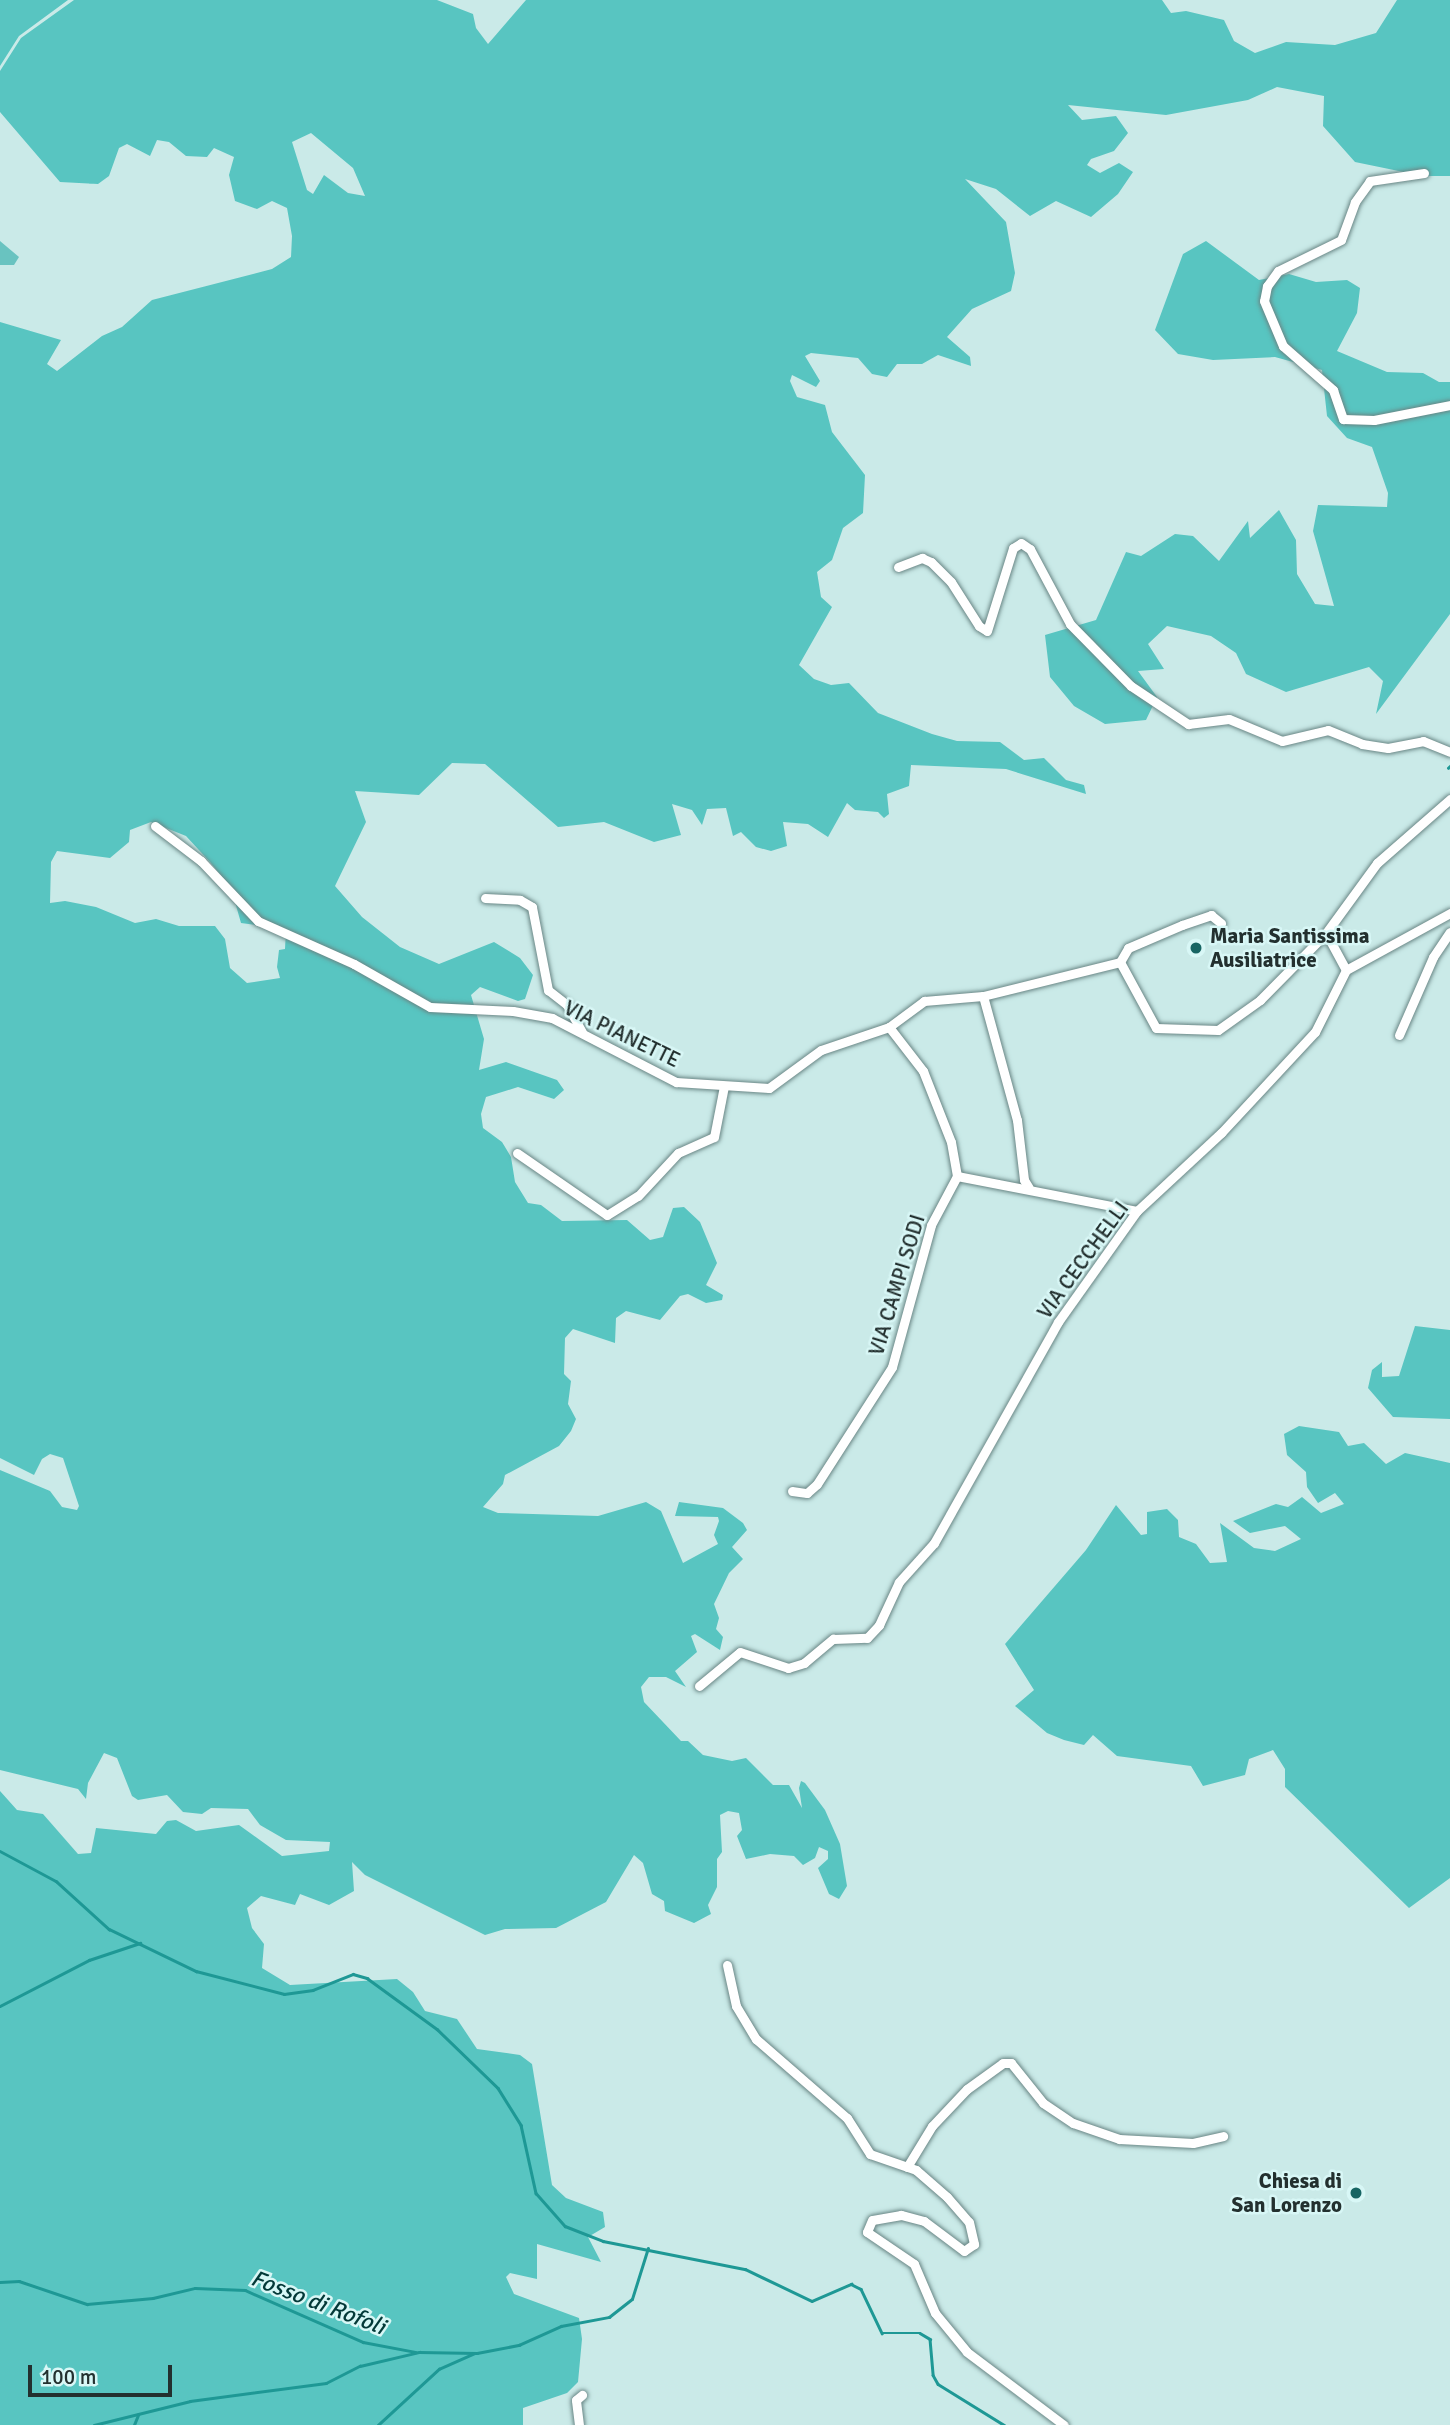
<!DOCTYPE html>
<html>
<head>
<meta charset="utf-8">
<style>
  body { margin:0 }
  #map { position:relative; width:1450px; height:2425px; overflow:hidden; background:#caeae8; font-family:Signika,sans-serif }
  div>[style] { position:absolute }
  .green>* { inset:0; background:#69c3c0 }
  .forest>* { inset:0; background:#58c5c1 }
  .stream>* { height:2.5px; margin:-1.25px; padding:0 1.25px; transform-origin:1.25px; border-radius:1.25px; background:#1e9895 }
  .roads { filter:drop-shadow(0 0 2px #698685) drop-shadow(0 0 2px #698685) }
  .street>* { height:9px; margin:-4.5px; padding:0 4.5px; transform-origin:4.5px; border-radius:4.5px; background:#fff }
  .dots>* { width:19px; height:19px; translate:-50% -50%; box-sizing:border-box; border:4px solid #d8f7f6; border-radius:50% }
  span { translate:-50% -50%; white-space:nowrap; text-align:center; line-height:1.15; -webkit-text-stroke:5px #d8f7f6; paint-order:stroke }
  .poi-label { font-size:21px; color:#23302f; font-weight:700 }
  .left { translate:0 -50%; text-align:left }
  .right { translate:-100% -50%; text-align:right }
  .street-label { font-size:21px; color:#23302f }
  .water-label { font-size:23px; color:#033938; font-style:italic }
  .scale { position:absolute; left:28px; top:2365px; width:144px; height:32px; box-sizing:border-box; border:4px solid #23302f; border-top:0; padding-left:9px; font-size:21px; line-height:24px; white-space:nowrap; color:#23302f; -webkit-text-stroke:5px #d8f7f6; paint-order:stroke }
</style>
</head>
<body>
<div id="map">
  <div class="green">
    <i style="clip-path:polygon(0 241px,19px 257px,14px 265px,0 265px)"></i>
  </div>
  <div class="forest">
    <i style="clip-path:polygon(0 0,68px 0,19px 36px,0 66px)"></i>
    <i style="clip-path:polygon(evenodd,74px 0,437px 0,473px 14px,476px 28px,488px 44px,526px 0,1162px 0,1171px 13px,1186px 11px,1224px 20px,1234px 41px,1255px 53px,1286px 42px,1335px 45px,1376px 33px,1397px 0,1450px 0,1450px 176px,1423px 176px,1355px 162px,1323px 126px,1324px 96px,1277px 87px,1248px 100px,1166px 115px,1068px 105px,1082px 120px,1116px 116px,1128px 133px,1114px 151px,1091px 159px,1087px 165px,1100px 173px,1119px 163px,1133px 172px,1118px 194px,1091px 217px,1056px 201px,1030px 216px,996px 189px,965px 179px,1006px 222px,1015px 273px,1011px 291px,972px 309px,947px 337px,970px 357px,971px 366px,938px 355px,922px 364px,897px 364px,887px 377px,872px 374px,858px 358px,811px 353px,805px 356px,820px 381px,816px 387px,792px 375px,790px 381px,797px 397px,825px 405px,832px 432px,865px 475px,863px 513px,843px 528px,832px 560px,817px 572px,821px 597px,832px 607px,799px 665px,814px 679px,831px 685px,849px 683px,878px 713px,932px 734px,957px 741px,1000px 742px,1024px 760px,1044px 758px,1066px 780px,1084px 785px,1086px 794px,1006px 769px,911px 765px,909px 786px,887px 794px,889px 814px,884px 818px,878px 812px,855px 810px,847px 803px,828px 837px,808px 824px,783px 822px,787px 846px,771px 851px,756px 847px,741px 832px,733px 836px,726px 808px,707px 809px,702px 825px,692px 810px,672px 804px,681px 835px,654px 842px,604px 822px,558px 827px,485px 764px,452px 763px,419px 795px,355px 791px,366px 822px,335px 886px,362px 917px,400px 947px,439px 964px,494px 942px,520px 958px,533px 975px,525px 999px,518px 1001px,480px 987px,471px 995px,484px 1039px,479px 1070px,506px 1062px,557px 1080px,564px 1090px,554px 1099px,518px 1087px,486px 1097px,481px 1114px,483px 1128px,502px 1142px,511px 1157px,515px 1182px,528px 1203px,541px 1205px,562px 1221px,627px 1220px,650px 1240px,663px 1237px,673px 1208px,684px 1207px,700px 1222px,717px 1263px,706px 1285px,723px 1295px,722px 1300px,706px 1303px,688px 1294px,680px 1296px,660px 1320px,626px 1311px,616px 1318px,615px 1343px,573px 1329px,565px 1338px,564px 1374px,571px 1381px,568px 1404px,576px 1419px,571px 1431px,559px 1446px,505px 1475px,503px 1484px,483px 1507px,498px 1513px,598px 1516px,646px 1502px,661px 1511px,683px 1563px,718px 1544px,714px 1535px,719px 1521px,718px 1517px,675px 1516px,679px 1502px,723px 1508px,743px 1523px,747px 1530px,732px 1547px,743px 1559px,729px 1573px,714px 1604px,719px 1618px,716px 1629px,723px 1637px,720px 1650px,695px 1634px,691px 1636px,697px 1652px,675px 1671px,686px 1687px,666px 1677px,649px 1677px,641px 1687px,644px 1702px,681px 1741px,688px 1741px,703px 1755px,732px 1761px,746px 1758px,773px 1785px,789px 1785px,802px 1808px,799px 1788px,801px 1781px,805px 1783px,825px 1810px,840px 1844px,847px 1886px,839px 1899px,829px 1894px,818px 1868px,828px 1859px,828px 1851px,819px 1847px,815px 1858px,803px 1865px,794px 1856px,770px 1854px,746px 1859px,737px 1836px,742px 1830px,739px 1813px,728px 1811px,720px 1815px,722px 1852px,717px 1859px,717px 1887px,708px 1905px,711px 1914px,694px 1923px,665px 1911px,664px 1901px,652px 1894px,643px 1863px,634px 1855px,606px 1902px,556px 1928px,505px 1929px,485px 1935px,365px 1875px,352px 1862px,354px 1891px,329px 1905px,300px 1894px,295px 1905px,261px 1896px,247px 1908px,252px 1928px,264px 1944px,262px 1968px,290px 1985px,397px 1979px,413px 1992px,425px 2011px,457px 2019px,477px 2049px,520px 2055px,532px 2064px,552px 2185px,566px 2198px,603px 2212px,605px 2227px,588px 2237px,601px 2262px,537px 2244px,537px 2279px,510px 2273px,506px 2277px,514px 2294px,579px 2318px,582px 2339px,578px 2382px,567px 2393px,523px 2408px,523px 2425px,0 2425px,0 1791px,17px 1810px,43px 1814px,78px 1854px,91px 1853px,96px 1828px,156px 1834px,167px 1821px,176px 1820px,196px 1831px,239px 1825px,282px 1856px,329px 1851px,330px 1842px,286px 1840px,260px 1825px,248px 1809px,211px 1808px,202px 1814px,183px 1812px,167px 1795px,138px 1800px,132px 1796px,117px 1758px,104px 1753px,88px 1783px,86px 1799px,78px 1789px,0 1770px,0 1470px,50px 1491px,62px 1507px,77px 1510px,79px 1506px,63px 1458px,50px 1454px,42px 1459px,34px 1475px,0 1458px,0 322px,61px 340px,47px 364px,57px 371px,102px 336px,122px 327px,152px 300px,272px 269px,291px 257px,292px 236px,287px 208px,272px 201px,257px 209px,235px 201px,229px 175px,234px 157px,214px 148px,207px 157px,186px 156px,169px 142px,157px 140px,150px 156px,127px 144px,119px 148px,109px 176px,98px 184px,60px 182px,0 112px,0 71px,21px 38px,74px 0,311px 133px,353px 168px,365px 196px,348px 193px,324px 175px,313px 194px,307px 190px,292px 142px,311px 133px,74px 0,151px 822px,186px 836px,210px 862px,231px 888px,241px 923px,286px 929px,285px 949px,279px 950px,277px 967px,280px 978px,247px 983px,230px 968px,225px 939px,215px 926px,179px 926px,156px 919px,135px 923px,96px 907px,65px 901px,50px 903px,51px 862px,57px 851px,110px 858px,129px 842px,130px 830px,151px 822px)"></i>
    <i style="clip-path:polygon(1206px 241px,1259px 280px,1289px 274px,1316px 282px,1347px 280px,1360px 288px,1357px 313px,1337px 351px,1387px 372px,1423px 373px,1439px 382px,1450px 382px,1450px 614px,1376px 714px,1383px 681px,1369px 667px,1286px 692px,1246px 674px,1236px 653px,1211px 636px,1167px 626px,1148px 644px,1164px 669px,1138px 671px,1157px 697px,1146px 720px,1105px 724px,1074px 706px,1050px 677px,1045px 635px,1096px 620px,1126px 552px,1141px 556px,1175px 534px,1193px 536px,1219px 561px,1248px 521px,1250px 538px,1279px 510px,1296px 540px,1297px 574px,1315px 604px,1334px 606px,1313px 531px,1318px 505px,1387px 507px,1388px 493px,1372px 447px,1347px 438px,1327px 416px,1322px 370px,1275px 357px,1213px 360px,1178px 354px,1155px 330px,1183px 254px)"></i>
    <i style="clip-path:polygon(1415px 1326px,1450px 1330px,1450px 1419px,1393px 1417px,1368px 1388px,1372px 1370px,1382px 1362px,1382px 1377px,1399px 1376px)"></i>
    <i style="clip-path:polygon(1299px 1426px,1339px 1432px,1348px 1446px,1364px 1443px,1386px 1464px,1405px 1453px,1450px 1463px,1450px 1878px,1409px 1908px,1285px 1787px,1285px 1769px,1273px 1750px,1249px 1759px,1245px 1775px,1203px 1786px,1191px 1766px,1117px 1756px,1093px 1735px,1084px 1745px,1064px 1740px,1047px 1733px,1015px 1706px,1034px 1690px,1005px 1644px,1086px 1550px,1116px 1505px,1141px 1535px,1147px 1534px,1147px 1512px,1167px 1509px,1178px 1520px,1179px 1537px,1196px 1544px,1210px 1563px,1227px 1562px,1220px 1523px,1254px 1548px,1275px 1551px,1301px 1539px,1285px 1526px,1250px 1533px,1233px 1521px,1276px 1504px,1288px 1507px,1302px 1497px,1321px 1513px,1344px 1504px,1335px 1493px,1318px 1503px,1307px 1487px,1306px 1472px,1287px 1455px,1284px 1434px)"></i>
  </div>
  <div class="stream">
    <i style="left:1448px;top:768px;width:3px;rotate:-45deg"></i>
    <i style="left:0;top:1851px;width:64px;rotate:28.2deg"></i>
    <i style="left:56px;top:1881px;width:72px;rotate:42.2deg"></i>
    <i style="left:109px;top:1929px;width:97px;rotate:25.8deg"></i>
    <i style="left:196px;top:1971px;width:91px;rotate:14.6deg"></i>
    <i style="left:284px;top:1994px;width:29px;rotate:-8deg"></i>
    <i style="left:313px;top:1990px;width:43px;rotate:-21.8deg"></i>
    <i style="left:353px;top:1974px;width:15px;rotate:16deg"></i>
    <i style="left:367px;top:1978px;width:87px;rotate:36.1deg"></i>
    <i style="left:437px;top:2029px;width:85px;rotate:44deg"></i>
    <i style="left:498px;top:2088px;width:44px;rotate:58.1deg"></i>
    <i style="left:521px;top:2125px;width:70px;rotate:77.6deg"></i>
    <i style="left:536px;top:2193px;width:44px;rotate:48.7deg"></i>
    <i style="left:565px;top:2226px;width:41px;rotate:21.5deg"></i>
    <i style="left:603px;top:2241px;width:145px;rotate:11.2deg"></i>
    <i style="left:745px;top:2269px;width:74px;rotate:25.5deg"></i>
    <i style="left:812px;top:2301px;width:43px;rotate:-23.6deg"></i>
    <i style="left:851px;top:2284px;width:11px;rotate:27deg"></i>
    <i style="left:861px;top:2289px;width:49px;rotate:64.5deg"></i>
    <i style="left:882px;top:2333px;width:38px"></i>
    <i style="left:920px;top:2333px;width:12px;rotate:31deg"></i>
    <i style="left:930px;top:2339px;width:36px;rotate:85deg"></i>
    <i style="left:933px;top:2375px;width:10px;rotate:61deg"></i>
    <i style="left:938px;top:2384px;width:78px;rotate:31.8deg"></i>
    <i style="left:0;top:2006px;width:100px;rotate:-27.3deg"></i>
    <i style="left:89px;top:1960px;width:54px;rotate:-18.4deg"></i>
    <i style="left:0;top:2282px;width:19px;rotate:-3deg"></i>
    <i style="left:19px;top:2281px;width:72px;rotate:18.7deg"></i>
    <i style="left:87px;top:2304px;width:66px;rotate:-5.2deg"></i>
    <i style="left:153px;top:2298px;width:43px;rotate:-13.4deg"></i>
    <i style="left:195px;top:2288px;width:50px;rotate:2.3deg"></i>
    <i style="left:245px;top:2290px;width:129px;rotate:23.8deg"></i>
    <i style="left:363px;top:2342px;width:54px;rotate:10.7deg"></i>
    <i style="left:94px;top:2425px;width:99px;rotate:-14deg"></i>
    <i style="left:190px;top:2401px;width:137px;rotate:-7.5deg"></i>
    <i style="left:326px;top:2383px;width:38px;rotate:-27deg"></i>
    <i style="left:360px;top:2366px;width:61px;rotate:-13.3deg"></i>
    <i style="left:419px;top:2352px;width:58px;rotate:1deg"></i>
    <i style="left:477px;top:2353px;width:43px;rotate:-10.8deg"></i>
    <i style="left:519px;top:2345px;width:46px;rotate:-24.3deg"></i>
    <i style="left:561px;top:2326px;width:49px;rotate:-10.6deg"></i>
    <i style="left:609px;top:2317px;width:29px;rotate:-38deg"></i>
    <i style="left:632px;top:2299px;width:53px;rotate:-72.6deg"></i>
    <i style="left:134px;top:2425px;width:11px;rotate:-68deg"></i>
    <i style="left:378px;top:2425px;width:83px;rotate:-42.6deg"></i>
    <i style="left:439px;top:2369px;width:39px;rotate:-24deg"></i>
  </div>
  <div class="roads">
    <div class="street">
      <i style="left:1424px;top:173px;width:55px;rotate:171.6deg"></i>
      <i style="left:1370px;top:181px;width:26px;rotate:126deg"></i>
      <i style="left:1355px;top:202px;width:40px;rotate:110.2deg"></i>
      <i style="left:1341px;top:240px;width:70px;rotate:153.8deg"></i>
      <i style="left:1278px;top:271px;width:19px;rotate:126deg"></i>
      <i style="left:1267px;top:286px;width:15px;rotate:101deg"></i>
      <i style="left:1264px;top:301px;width:49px;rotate:67.1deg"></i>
      <i style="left:1283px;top:346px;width:67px;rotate:41.3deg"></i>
      <i style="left:1333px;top:390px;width:31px;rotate:71deg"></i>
      <i style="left:1343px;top:419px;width:31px;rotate:2deg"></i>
      <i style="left:1374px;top:420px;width:77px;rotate:-11.2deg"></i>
      <i style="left:898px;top:567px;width:26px;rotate:-21deg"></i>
      <i style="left:922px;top:558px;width:10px;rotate:24deg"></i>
      <i style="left:931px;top:562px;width:28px;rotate:45deg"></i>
      <i style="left:951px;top:582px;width:52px;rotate:57.5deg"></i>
      <i style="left:979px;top:626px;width:9px;rotate:32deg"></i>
      <i style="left:987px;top:631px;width:87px;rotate:-72.6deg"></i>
      <i style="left:1013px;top:548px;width:9px;rotate:-32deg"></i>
      <i style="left:1021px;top:543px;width:11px;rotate:34deg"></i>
      <i style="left:1030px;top:549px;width:85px;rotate:61.9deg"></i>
      <i style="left:1070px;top:624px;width:87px;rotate:45.5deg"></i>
      <i style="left:1131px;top:686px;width:69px;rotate:33.7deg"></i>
      <i style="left:1188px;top:724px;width:41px;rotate:-7deg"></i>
      <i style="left:1229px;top:719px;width:57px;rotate:22.5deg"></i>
      <i style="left:1282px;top:741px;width:47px;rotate:-13.4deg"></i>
      <i style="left:1328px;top:730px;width:37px;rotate:22deg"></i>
      <i style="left:1362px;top:744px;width:26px;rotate:9deg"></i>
      <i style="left:1388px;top:748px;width:36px;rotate:-11deg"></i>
      <i style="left:1423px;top:741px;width:29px;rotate:22deg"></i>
      <i style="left:155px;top:826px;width:58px;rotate:37.3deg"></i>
      <i style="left:201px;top:861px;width:83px;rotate:46.5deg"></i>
      <i style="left:258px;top:921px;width:105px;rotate:24.1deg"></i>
      <i style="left:354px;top:964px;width:87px;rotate:29.5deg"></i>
      <i style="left:430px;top:1007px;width:83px;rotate:2.8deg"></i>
      <i style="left:513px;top:1011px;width:40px;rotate:10deg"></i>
      <i style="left:552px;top:1018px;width:140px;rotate:27.3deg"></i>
      <i style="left:676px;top:1082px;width:93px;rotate:3.7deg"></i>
      <i style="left:769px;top:1088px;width:64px;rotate:-36.2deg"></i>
      <i style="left:821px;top:1050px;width:72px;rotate:-18.7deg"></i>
      <i style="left:889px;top:1027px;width:56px;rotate:52.3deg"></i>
      <i style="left:923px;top:1071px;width:76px;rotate:68.5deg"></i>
      <i style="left:951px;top:1142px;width:35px;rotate:80deg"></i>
      <i style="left:957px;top:1176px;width:183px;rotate:11deg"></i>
      <i style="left:485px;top:898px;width:35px;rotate:3deg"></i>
      <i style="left:520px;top:900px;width:14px;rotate:30deg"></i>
      <i style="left:532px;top:907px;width:85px;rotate:79.1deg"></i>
      <i style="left:548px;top:990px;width:24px;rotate:38deg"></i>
      <i style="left:567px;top:1005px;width:31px;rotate:61deg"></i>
      <i style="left:1120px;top:962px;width:16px;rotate:-60deg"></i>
      <i style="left:1128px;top:948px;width:59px;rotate:-23.1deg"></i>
      <i style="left:1182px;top:925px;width:31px;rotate:-19deg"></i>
      <i style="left:1211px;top:915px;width:13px;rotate:39deg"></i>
      <i style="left:1346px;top:970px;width:119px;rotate:-28.7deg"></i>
      <i style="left:983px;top:996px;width:129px;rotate:74.7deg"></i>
      <i style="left:1017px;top:1120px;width:60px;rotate:83.3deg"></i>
      <i style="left:1024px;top:1180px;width:9px;rotate:58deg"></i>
      <i style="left:889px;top:1027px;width:44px;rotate:-36.6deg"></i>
      <i style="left:924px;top:1001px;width:59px;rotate:-4.8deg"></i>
      <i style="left:983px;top:996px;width:141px;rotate:-13.9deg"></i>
      <i style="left:1120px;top:962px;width:75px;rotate:61.4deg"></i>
      <i style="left:1156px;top:1028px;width:62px;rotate:1.8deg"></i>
      <i style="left:1218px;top:1030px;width:52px;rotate:-35.5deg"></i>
      <i style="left:1260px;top:1000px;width:94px;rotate:-45.4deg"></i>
      <i style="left:1326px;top:933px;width:87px;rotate:-53.9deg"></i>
      <i style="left:1377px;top:863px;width:97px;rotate:-41.2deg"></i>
      <i style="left:1399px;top:1035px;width:85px;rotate:-66.4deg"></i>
      <i style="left:1433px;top:957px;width:30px;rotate:-56deg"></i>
      <i style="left:517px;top:1153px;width:109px;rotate:34.6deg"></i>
      <i style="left:607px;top:1215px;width:36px;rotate:-32deg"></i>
      <i style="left:638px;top:1196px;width:59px;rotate:-47.1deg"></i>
      <i style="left:678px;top:1153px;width:39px;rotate:-24deg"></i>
      <i style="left:714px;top:1137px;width:52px;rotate:-78.9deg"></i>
      <i style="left:792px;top:1491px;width:15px;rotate:8deg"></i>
      <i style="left:807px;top:1493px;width:13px;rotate:-42deg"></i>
      <i style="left:817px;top:1484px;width:139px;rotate:-57.3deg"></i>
      <i style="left:892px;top:1367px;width:147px;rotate:-74.6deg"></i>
      <i style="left:931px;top:1225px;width:55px;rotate:-62deg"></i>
      <i style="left:699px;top:1686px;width:53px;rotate:-39.7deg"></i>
      <i style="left:740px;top:1652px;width:51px;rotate:18.4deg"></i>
      <i style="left:788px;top:1668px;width:17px;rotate:-17deg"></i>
      <i style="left:804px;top:1663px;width:38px;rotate:-40deg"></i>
      <i style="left:833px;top:1639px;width:34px;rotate:-2deg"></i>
      <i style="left:867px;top:1638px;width:18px;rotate:-47deg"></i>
      <i style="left:879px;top:1625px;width:47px;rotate:-65.1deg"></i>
      <i style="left:899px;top:1582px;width:52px;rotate:-48.1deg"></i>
      <i style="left:934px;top:1543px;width:253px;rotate:-60.7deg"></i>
      <i style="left:1058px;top:1322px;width:136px;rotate:-54.6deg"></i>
      <i style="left:1137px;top:1211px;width:115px;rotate:-42.9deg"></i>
      <i style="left:1221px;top:1133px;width:138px;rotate:-47.1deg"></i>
      <i style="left:1315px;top:1032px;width:69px;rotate:-63.4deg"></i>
      <i style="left:1346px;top:970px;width:42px;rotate:-118.4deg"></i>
      <i style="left:727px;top:1965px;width:42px;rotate:77.6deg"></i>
      <i style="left:736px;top:2006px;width:39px;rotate:59deg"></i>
      <i style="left:756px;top:2039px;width:121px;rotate:41deg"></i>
      <i style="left:847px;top:2118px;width:43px;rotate:57.4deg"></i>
      <i style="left:870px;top:2154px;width:49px;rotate:19.2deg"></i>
      <i style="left:916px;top:2170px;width:41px;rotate:41.1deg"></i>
      <i style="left:947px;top:2197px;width:33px;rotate:49deg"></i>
      <i style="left:969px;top:2222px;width:23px;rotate:77deg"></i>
      <i style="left:974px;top:2244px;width:12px;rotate:145deg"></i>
      <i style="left:964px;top:2251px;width:50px;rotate:-143.1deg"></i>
      <i style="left:924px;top:2221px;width:24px;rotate:-165deg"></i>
      <i style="left:901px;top:2215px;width:29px;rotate:170deg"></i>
      <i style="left:872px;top:2220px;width:13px;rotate:113deg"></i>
      <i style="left:867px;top:2232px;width:57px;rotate:34.2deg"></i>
      <i style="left:914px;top:2264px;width:53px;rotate:66.8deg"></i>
      <i style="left:935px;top:2313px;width:50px;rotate:50.6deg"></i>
      <i style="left:967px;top:2352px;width:121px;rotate:37deg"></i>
      <i style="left:907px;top:2167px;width:48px;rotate:-58.6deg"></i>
      <i style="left:932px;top:2126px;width:51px;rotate:-46.6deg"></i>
      <i style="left:967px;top:2089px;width:44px;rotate:-35.8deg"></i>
      <i style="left:1003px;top:2063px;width:8px"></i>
      <i style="left:1011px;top:2063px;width:51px;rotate:51.3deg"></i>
      <i style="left:1043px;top:2103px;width:36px;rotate:34deg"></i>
      <i style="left:1073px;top:2123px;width:49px;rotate:19.2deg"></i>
      <i style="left:1119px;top:2139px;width:74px;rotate:3.1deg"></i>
      <i style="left:1193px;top:2143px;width:31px;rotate:-13deg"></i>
      <i style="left:579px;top:2425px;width:25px;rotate:-97deg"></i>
      <i style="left:576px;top:2400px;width:8px;rotate:-40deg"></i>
    </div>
  </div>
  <div class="dots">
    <i style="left:1196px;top:948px;background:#176563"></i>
    <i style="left:1356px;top:2193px;background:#176563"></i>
  </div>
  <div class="poi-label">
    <span class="left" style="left:1210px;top:948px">Maria Santissima<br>Ausiliatrice</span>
    <span class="right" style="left:1342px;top:2193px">Chiesa di<br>San Lorenzo</span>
  </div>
  <div class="street-label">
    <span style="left:622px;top:1034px;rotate:26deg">VIA PIANETTE</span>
    <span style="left:1083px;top:1260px;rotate:-54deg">VIA CECCHELLI</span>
    <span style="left:897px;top:1285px;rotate:-73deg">VIA CAMPI SODI</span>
  </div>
  <div class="water-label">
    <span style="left:318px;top:2303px;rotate:21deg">Fosso di Rofoli</span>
  </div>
  <div class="scale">100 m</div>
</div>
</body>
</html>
